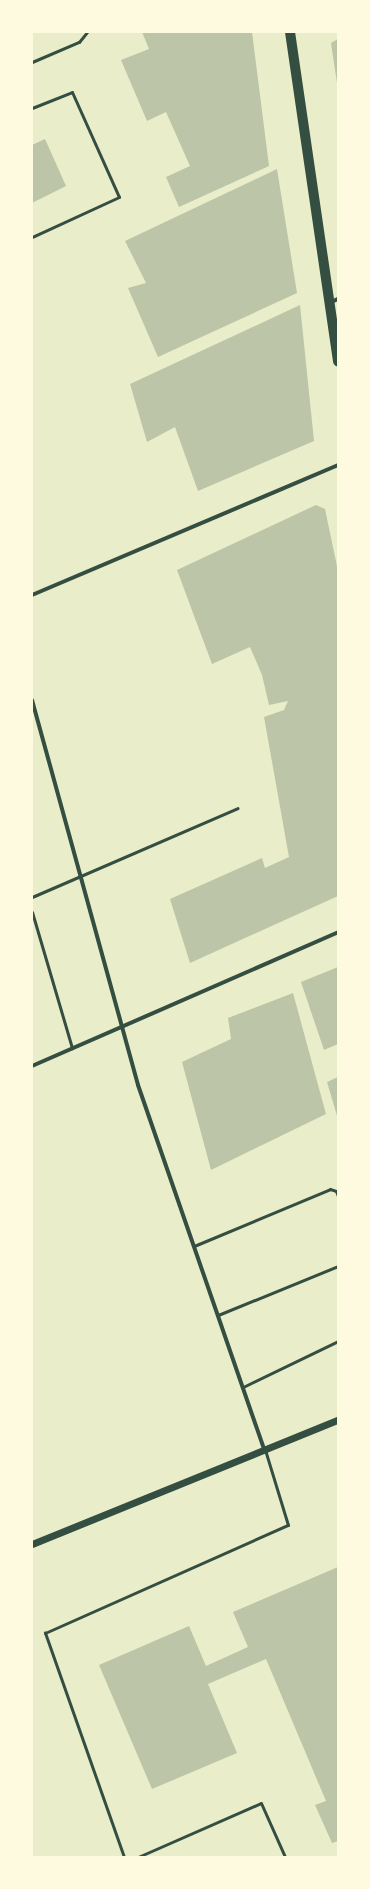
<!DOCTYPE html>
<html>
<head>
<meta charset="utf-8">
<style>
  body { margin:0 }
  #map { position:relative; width:370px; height:1889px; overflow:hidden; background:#e9edc9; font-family:"Space Grotesk",sans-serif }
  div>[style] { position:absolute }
  .building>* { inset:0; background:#bcc5a7 }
  .service>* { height:3px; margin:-1.5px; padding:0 1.5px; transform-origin:1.5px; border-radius:1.5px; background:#344e41 }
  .minor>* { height:4px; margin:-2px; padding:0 2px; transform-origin:2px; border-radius:2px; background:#344e41 }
  .tertiary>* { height:7px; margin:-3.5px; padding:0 3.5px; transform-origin:3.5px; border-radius:3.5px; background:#344e41 }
  .primary>* { height:10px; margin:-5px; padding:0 5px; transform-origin:5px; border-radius:5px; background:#344e41 }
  span { translate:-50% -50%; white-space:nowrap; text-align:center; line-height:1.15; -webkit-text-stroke:3px #fefae0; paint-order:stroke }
  .frame { position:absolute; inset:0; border:33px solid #fefae0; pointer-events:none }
</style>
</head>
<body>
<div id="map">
  <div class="building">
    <i style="clip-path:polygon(142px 32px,252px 32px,269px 166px,179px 207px,166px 177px,190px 166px,166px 112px,147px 121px,121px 60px,149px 49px)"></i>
    <i style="clip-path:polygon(338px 39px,338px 83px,337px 83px,331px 43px)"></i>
    <i style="clip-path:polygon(45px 139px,66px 186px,32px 203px,32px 145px)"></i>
    <i style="clip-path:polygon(277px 169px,297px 293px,158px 357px,128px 288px,146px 283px,125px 241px)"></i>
    <i style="clip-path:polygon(300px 305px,314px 441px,198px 491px,175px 427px,147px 442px,130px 384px)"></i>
    <i style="clip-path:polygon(316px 505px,325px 509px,338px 571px,338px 896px,190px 963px,170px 899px,262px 858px,265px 868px,289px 857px,264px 717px,284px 710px,288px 701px,269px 705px,262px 675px,250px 647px,212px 664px,177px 570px)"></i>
    <i style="clip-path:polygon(338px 967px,338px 1044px,324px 1050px,301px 982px)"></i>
    <i style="clip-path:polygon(293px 993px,326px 1114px,211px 1170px,182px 1062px,231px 1039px,228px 1018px)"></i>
    <i style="clip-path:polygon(338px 1077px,338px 1119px,327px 1082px)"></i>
    <i style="clip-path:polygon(338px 1567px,338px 1841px,332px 1843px,315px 1805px,326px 1801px,266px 1659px,208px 1684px,237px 1753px,152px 1789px,99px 1665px,189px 1626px,206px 1666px,248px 1647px,233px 1612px)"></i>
  </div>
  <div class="service">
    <i style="left:32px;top:62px;width:51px;rotate:-23.1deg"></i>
    <i style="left:79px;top:42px;width:13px;rotate:-51deg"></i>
    <i style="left:32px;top:108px;width:43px;rotate:-21.8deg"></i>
    <i style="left:72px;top:92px;width:115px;rotate:65.9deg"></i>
    <i style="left:119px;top:197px;width:96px;rotate:155.3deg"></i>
    <i style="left:32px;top:897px;width:224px;rotate:-23.4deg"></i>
    <i style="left:32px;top:912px;width:142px;rotate:73.6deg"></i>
    <i style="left:194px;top:1246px;width:147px;rotate:-22.7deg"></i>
    <i style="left:330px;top:1189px;width:6px;rotate:18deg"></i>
    <i style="left:336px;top:1191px;width:5px;rotate:68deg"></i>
    <i style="left:218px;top:1315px;width:130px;rotate:-22.2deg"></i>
    <i style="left:243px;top:1387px;width:106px;rotate:-25.8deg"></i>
    <i style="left:124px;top:1857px;width:238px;rotate:-109.4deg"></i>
    <i style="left:45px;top:1633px;width:266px;rotate:-24deg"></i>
    <i style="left:288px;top:1525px;width:78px;rotate:-107deg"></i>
    <i style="left:138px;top:1857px;width:134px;rotate:-23.7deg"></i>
    <i style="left:261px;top:1803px;width:59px;rotate:66deg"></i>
  </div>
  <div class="minor">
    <i style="left:329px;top:303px;width:10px;rotate:-24deg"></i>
    <i style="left:32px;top:595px;width:332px;rotate:-23deg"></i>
    <i style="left:32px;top:700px;width:399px;rotate:74.6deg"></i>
    <i style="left:138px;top:1085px;width:384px;rotate:70.9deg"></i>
    <i style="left:32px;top:1066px;width:334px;rotate:-23.6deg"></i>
  </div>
  <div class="tertiary">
    <i style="left:32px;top:1544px;width:330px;rotate:-22.1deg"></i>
  </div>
  <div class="primary">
    <i style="left:290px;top:32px;width:333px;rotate:81.7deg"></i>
  </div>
  <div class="frame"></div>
</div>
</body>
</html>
